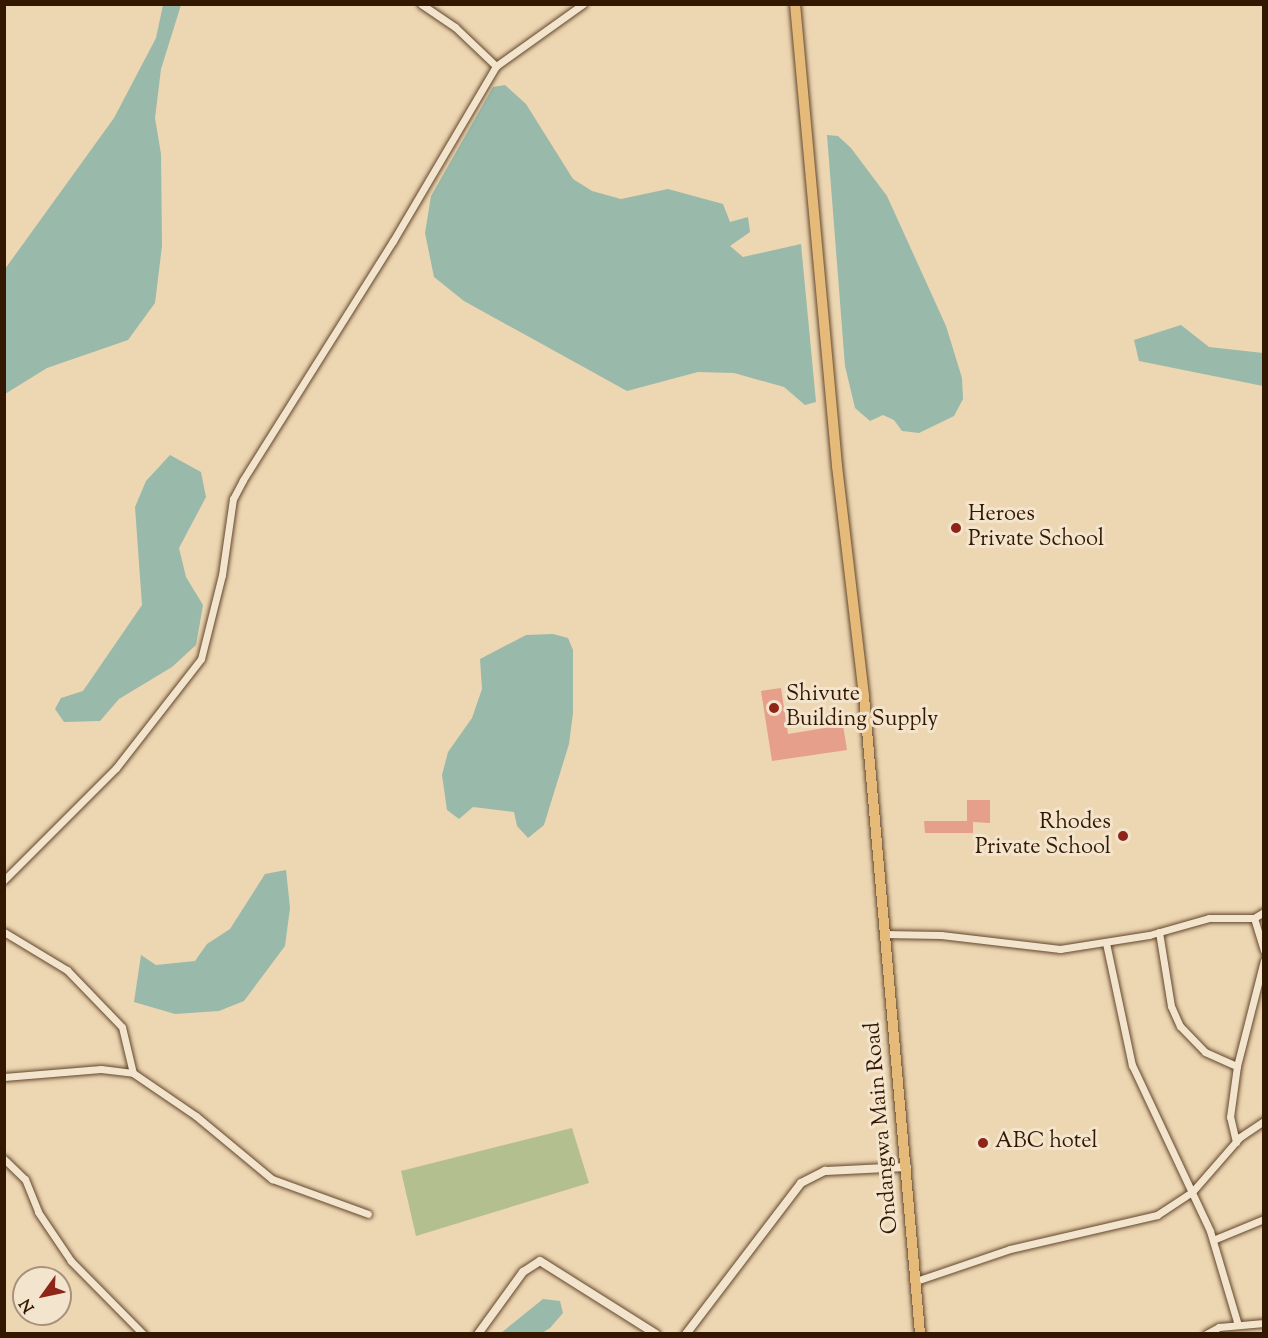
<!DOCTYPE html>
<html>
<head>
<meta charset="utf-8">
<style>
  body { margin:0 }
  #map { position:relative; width:1268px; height:1338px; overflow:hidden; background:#edd6b2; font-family:"Sorts Mill Goudy",serif }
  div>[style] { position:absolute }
  .green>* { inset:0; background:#b4bf8f }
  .water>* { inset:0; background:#99b9aa }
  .building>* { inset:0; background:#e69f8a }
  .roads { filter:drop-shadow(0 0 2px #62472c) drop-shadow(0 0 2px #62472c) }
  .minor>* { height:7px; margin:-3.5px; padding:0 3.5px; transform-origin:3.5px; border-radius:3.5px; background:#f3e4cd }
  .tertiary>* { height:8px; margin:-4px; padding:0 4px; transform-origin:4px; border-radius:4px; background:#f3e4cd }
  .primary>* { height:10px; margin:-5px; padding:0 5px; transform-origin:5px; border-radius:5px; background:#e6bb79 }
  .dots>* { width:16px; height:16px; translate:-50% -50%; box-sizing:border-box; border:3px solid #f3e4cd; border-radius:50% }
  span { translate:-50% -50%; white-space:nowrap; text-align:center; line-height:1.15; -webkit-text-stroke:6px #f3e4cd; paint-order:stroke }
  .poi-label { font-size:22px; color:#341700 }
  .left { translate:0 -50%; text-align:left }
  .right { translate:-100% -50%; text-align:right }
  .street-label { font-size:22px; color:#341700 }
  .frame { position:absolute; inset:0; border:6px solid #341700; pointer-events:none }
  .north { position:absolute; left:12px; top:1266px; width:60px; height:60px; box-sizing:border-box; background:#f3e4cd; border:2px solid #a7927b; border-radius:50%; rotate:237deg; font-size:16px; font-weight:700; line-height:24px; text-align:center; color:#341700 }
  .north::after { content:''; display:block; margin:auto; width:21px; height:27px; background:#8f2418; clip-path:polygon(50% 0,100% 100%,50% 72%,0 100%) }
</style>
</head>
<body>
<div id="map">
  <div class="green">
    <i style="clip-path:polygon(572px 1128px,589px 1183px,416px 1236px,401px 1171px)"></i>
  </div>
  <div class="water">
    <i style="clip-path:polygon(163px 5px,181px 5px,161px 69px,155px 118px,161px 154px,162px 246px,155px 303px,128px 340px,47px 368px,5px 394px,5px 269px,114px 118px,156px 38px)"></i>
    <i style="clip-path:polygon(505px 85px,526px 104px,573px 179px,592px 191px,621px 199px,668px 189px,723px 204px,730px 222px,748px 217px,750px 232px,730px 246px,743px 257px,801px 244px,816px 402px,805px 405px,784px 387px,734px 373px,698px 372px,627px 391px,464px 301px,434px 277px,425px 233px,431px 196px,493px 87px)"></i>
    <i style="clip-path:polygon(827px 135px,838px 136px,851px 148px,887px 196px,946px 326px,962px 378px,963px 399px,954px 416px,919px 433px,902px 431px,894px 420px,883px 415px,870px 421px,855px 408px,845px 366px)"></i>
    <i style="clip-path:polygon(1181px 325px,1209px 347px,1263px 353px,1263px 386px,1139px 361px,1134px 340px)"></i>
    <i style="clip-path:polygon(170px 455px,201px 472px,206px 497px,179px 548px,186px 577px,203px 605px,196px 645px,172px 667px,119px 699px,100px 721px,64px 722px,55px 709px,61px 698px,83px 691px,142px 605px,135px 507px,146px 481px)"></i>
    <i style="clip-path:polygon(553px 634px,568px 638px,573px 650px,573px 713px,569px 744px,544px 825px,528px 838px,517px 826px,514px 812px,473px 807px,459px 819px,447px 810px,442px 775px,448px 752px,472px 718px,482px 689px,480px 659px,526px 635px)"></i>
    <i style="clip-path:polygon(286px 870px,290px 908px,285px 946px,244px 1001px,219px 1011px,175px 1014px,134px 1002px,141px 955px,156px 965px,195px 961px,207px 944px,230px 929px,265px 874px)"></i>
    <i style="clip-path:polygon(543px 1299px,560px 1301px,563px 1313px,550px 1328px,542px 1333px,501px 1333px)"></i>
  </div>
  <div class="building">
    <i style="clip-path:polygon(781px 688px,788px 734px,843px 725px,847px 750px,772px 761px,761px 691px)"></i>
    <i style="clip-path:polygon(967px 800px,990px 800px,990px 823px,973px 822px,973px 833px,925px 833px,924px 821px,967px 821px)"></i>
  </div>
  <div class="roads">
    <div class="minor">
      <i style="left:421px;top:4px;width:41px;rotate:34.1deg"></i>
      <i style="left:455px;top:27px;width:57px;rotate:43.6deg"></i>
      <i style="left:4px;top:880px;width:158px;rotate:-45deg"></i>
      <i style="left:116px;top:768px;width:138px;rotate:-52.1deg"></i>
      <i style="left:201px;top:659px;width:87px;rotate:-76deg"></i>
      <i style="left:222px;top:575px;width:77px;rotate:-81.8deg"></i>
      <i style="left:233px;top:499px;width:21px;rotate:-62deg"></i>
      <i style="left:243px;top:480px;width:282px;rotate:-57.9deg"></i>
      <i style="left:393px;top:241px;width:203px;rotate:-59.5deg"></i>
      <i style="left:496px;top:66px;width:107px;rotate:-35.5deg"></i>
      <i style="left:1254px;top:918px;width:34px;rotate:73deg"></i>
      <i style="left:4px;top:932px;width:74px;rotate:31.1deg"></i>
      <i style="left:67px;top:970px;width:79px;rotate:46deg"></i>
      <i style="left:122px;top:1027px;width:47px;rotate:76.6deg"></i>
      <i style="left:1159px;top:932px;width:75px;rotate:80.8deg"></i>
      <i style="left:1171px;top:1006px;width:22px;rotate:66deg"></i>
      <i style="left:1180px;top:1026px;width:36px;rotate:46deg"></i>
      <i style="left:1205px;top:1052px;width:35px;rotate:24deg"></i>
      <i style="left:884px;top:934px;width:57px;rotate:1deg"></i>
      <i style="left:941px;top:935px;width:120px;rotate:6.7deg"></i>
      <i style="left:1060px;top:949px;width:90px;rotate:-8.9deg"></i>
      <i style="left:1149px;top:935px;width:62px;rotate:-15.8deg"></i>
      <i style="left:1209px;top:918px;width:45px"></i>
      <i style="left:1254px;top:918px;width:12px;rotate:-31deg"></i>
      <i style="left:1106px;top:943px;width:125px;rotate:78deg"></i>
      <i style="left:1132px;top:1065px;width:183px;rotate:64.8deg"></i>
      <i style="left:1210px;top:1231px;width:98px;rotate:73.4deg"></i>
      <i style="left:4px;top:1077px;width:97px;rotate:-4.7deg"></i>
      <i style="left:101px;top:1069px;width:32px;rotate:7deg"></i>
      <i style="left:133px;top:1073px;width:76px;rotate:34.3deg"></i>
      <i style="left:196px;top:1116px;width:99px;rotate:39.7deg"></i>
      <i style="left:272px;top:1179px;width:102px;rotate:20deg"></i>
      <i style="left:1236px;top:1142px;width:26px;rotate:-103deg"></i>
      <i style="left:1230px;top:1117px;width:51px;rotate:-82.2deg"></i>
      <i style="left:1237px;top:1066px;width:109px;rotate:-75.7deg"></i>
      <i style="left:4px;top:1159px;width:29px;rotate:44deg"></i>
      <i style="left:25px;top:1179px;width:35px;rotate:68deg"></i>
      <i style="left:38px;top:1212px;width:59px;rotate:56deg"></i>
      <i style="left:71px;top:1261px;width:103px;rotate:45.4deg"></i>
      <i style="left:1213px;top:1240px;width:55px;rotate:-22.4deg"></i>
      <i style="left:916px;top:1281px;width:99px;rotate:-18.8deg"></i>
      <i style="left:1010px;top:1249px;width:151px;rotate:-13deg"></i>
      <i style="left:1157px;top:1215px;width:42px;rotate:-33.3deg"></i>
      <i style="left:1192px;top:1192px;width:73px;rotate:-48.9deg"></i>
      <i style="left:1240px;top:1137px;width:29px;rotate:-34deg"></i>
      <i style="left:1206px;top:1334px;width:15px;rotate:-28deg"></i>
      <i style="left:1219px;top:1327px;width:45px;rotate:-5.1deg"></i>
    </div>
    <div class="tertiary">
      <i style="left:478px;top:1334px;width:77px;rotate:-54deg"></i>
      <i style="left:523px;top:1272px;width:20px;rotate:-33deg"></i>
      <i style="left:540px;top:1261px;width:137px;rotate:32.2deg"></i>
      <i style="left:686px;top:1334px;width:190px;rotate:-52.7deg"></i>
      <i style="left:801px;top:1183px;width:27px;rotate:-27deg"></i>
      <i style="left:825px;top:1171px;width:82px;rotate:-2.8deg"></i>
    </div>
    <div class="primary">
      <i style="left:795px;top:4px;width:464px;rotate:84.8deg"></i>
      <i style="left:837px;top:466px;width:232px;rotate:83.3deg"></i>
      <i style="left:864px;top:696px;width:640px;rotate:84.98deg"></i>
    </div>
  </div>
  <div class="dots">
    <i style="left:956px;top:528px;background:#8f2418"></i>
    <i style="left:774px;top:708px;background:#8f2418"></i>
    <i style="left:1123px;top:836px;background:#8f2418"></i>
    <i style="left:983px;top:1143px;background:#8f2418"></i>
  </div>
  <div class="poi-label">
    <span class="left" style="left:968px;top:528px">Heroes<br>Private School</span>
    <span class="left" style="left:786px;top:708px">Shivute<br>Building Supply</span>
    <span class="right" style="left:1111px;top:836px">Rhodes<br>Private School</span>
    <span class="left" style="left:995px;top:1143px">ABC hotel</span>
  </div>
  <div class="street-label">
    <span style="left:883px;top:1128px;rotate:-95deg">Ondangwa Main Road</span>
  </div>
  <div class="frame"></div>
  <div class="north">N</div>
</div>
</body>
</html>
